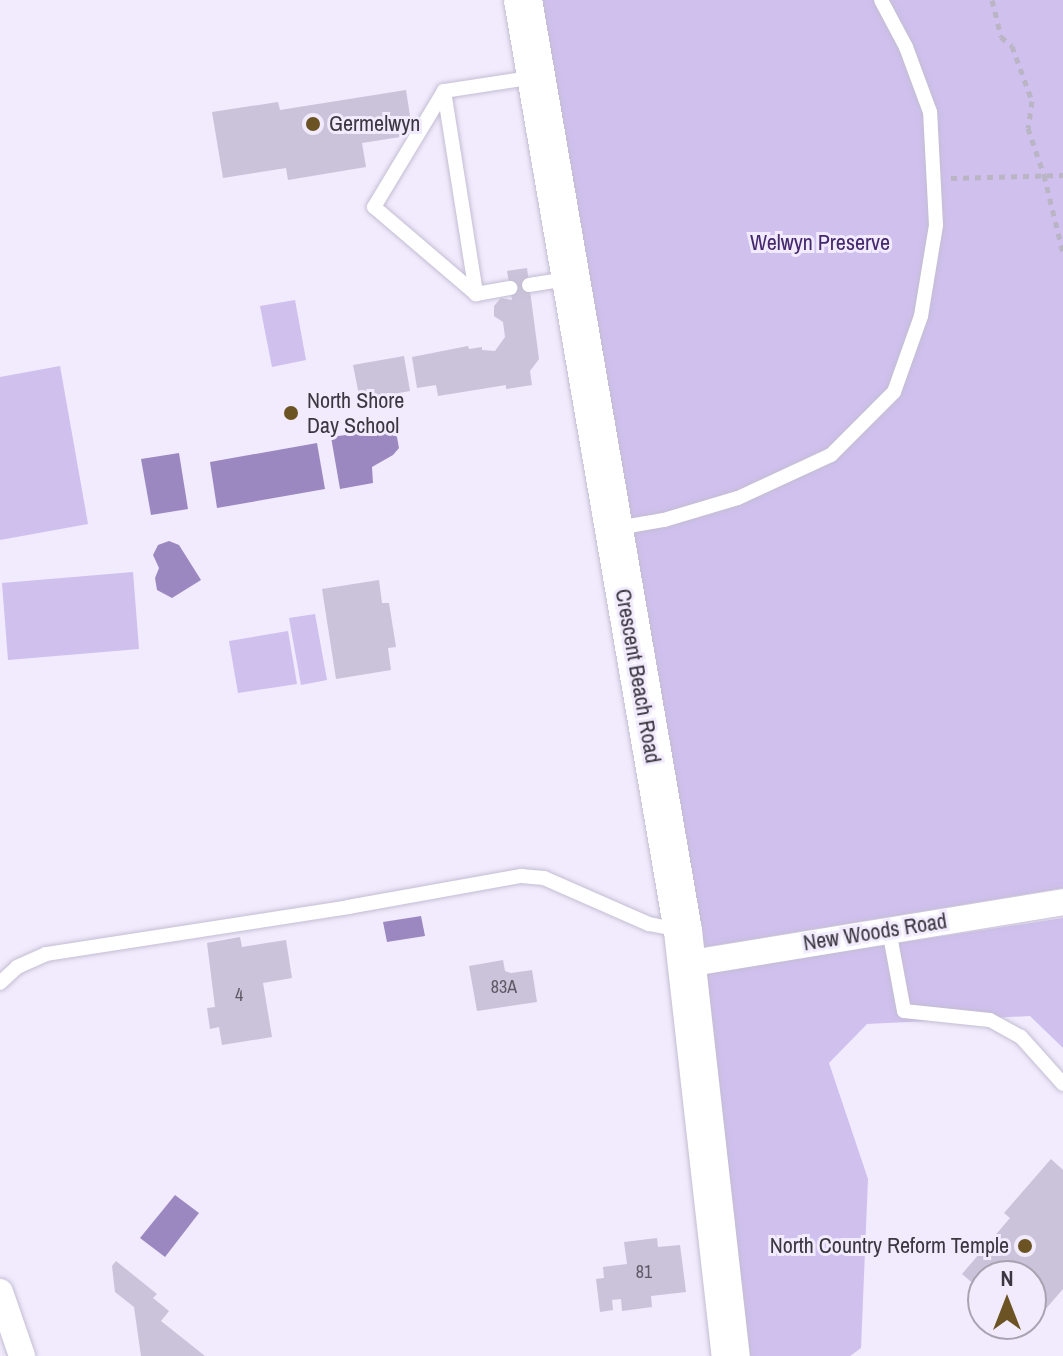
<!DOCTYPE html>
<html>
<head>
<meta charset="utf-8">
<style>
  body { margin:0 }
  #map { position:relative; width:1063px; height:1356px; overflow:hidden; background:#f1ebfd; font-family:"Archivo Narrow",sans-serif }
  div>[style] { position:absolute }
  .green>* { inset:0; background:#cfc0ee }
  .water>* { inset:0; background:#9c88c1 }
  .building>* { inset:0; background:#cac3da }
  .path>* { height:5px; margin-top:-2.5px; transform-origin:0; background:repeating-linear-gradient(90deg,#bab5c4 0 6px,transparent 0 12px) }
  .roads { filter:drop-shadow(0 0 2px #c4bdd3) drop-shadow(0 0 2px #c4bdd3) }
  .lane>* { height:14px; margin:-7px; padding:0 7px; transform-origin:7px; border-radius:7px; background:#fff }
  .street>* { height:26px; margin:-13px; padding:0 13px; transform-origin:13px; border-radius:13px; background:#fff }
  .secondary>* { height:38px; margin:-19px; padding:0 19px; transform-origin:19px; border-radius:19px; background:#fff }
  .dots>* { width:22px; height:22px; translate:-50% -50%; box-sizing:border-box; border:4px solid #f1ebfd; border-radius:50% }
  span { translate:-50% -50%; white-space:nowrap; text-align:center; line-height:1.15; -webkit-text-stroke:6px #f1ebfd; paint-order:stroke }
  .number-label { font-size:18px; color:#5e5a66 }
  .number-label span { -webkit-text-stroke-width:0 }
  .poi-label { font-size:22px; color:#3a3740 }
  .left { translate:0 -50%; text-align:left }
  .right { translate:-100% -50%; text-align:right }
  .park-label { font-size:22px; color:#45286d }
  .street-label { font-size:22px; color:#3a3740 }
  .north { position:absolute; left:967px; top:1260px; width:80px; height:80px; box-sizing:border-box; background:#f1ebfd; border:2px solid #a8a3b1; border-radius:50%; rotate:0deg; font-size:22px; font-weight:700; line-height:32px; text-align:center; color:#3a3740 }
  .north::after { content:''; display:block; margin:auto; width:28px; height:36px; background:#6b5324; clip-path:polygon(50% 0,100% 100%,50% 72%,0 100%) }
</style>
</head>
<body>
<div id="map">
  <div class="green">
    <i style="clip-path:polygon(531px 0,1063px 0,1063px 888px,699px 948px)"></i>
    <i style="clip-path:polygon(295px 300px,306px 360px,272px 367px,260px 306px)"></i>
    <i style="clip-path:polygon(60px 366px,88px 524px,0 540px,0 377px)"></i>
    <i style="clip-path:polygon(133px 572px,139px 649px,8px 660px,2px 583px)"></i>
    <i style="clip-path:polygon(315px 614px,327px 680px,301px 685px,289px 618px)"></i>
    <i style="clip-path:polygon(288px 631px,297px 684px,238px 693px,229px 641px)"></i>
    <i style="clip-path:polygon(1063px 918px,1063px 1048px,1030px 1016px,867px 1024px,829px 1063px,868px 1179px,861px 1348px,850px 1356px,750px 1356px,702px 973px)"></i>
  </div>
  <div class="water">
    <i style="clip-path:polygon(389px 429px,397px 437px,399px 448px,393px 455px,372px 467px,373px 483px,340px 489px,331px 437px)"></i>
    <i style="clip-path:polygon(317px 443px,325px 489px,217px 508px,210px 462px)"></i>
    <i style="clip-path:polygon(179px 453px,188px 509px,151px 515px,141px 459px)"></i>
    <i style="clip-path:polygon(169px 541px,179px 545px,201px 580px,172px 598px,157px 590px,155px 578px,159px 568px,153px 555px,158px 545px)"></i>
    <i style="clip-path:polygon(421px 916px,425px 936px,387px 942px,383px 922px)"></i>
    <i style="clip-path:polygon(175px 1195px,199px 1213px,165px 1257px,140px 1238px)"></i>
  </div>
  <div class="building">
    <i style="clip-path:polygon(406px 90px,413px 135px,362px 143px,366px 167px,288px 180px,286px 168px,223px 178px,212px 112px,278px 102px,280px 110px)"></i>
    <i style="clip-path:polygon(527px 268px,539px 359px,530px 371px,532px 385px,506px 389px,506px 385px,438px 396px,436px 385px,417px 388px,412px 357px,468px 346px,469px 349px,482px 347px,482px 350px,495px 351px,505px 337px,503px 322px,494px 316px,494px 306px,501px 298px,512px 300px,507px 271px)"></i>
    <i style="clip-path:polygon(404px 356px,410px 391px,360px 400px,353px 365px)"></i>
    <i style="clip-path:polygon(379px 580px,382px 603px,389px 603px,396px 647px,388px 648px,391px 670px,336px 679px,322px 589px)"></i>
    <i style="clip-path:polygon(240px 937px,242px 947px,286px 940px,292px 978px,263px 983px,272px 1037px,222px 1045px,219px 1027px,210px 1029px,207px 1008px,215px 1007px,207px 943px)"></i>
    <i style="clip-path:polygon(503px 960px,505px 971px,511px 973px,532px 970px,537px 1002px,477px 1011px,469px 966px)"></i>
    <i style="clip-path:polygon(1051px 1159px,1063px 1170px,1063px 1289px,1031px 1326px,1031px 1276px,983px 1276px,983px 1292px,962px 1274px,1010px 1218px,1004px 1213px)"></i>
    <i style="clip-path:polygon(657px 1238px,658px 1247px,680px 1245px,686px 1292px,651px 1296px,652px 1307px,622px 1311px,621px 1299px,612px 1300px,613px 1310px,600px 1312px,596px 1279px,604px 1278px,603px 1267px,627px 1264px,624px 1242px)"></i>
    <i style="clip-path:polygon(116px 1261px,157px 1294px,153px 1298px,169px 1311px,161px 1321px,205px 1356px,141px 1356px,134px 1307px,115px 1292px,112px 1266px)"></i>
  </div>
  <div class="path">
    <i style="left:992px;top:0;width:38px;rotate:76deg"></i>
    <i style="left:1001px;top:37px;width:14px;rotate:39deg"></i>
    <i style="left:1012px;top:46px;width:59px;rotate:70deg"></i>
    <i style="left:1032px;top:101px;width:27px;rotate:98deg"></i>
    <i style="left:1028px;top:128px;width:50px;rotate:71.2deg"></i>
    <i style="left:1044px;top:175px;width:80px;rotate:76.3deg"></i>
    <i style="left:951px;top:178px;width:112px;rotate:-1.5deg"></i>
  </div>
  <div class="roads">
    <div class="lane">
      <i style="left:444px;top:91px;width:206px;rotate:81deg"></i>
      <i style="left:529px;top:285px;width:39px;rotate:-9deg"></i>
      <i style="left:476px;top:294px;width:134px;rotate:-139.5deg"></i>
      <i style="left:374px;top:207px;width:135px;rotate:-58.9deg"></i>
      <i style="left:444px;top:91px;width:93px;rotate:-8.7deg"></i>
      <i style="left:476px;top:294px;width:35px;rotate:-10deg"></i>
      <i style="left:617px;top:528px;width:48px;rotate:-9.7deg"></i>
      <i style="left:664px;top:520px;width:77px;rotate:-16.6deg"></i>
      <i style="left:738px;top:498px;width:102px;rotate:-24.8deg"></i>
      <i style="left:831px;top:455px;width:89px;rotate:-45deg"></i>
      <i style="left:894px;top:392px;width:81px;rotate:-70.4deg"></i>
      <i style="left:921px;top:316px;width:92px;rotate:-80.6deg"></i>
      <i style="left:936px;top:225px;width:113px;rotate:-93deg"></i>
      <i style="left:930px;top:112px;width:69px;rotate:-110.3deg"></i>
      <i style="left:906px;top:47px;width:53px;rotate:-118deg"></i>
      <i style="left:889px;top:930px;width:82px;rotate:79.5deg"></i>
      <i style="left:904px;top:1011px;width:86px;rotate:6deg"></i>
      <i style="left:990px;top:1020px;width:35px;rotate:29deg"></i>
      <i style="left:1021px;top:1037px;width:63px;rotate:48.2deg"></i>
      <i style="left:0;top:983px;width:23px;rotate:-43deg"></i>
      <i style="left:17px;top:967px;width:32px;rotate:-24deg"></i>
      <i style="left:46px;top:954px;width:306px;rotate:-8.8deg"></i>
      <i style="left:348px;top:907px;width:176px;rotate:-10.2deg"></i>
      <i style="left:521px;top:876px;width:23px;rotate:5deg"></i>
      <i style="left:544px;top:878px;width:115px;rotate:23.7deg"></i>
      <i style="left:649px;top:924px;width:31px;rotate:11deg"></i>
    </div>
    <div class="street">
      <i style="left:686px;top:964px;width:382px;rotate:-9.3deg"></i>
      <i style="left:0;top:1292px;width:68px;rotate:71deg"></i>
    </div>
    <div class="secondary">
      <i style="left:523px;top:0;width:945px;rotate:80.25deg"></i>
      <i style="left:683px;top:931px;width:428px;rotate:83.6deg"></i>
    </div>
  </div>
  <div class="dots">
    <i style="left:313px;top:124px;background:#6b5324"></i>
    <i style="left:291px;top:413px;background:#6b5324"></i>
    <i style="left:1025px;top:1246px;background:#6b5324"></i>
  </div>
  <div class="number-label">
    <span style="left:504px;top:987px">83A</span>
    <span style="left:239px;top:995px">4</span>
    <span style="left:644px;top:1272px">81</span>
  </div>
  <div class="poi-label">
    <span class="left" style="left:329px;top:124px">Germelwyn</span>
    <span class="left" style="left:307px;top:413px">North Shore<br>Day School</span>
    <span class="right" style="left:1009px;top:1246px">North Country Reform Temple</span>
  </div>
  <div class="park-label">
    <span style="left:820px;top:243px">Welwyn Preserve</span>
  </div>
  <div class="street-label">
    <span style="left:638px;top:676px;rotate:80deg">Crescent Beach Road</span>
    <span style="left:875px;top:932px;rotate:-9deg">New Woods Road</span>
  </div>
  <div class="north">N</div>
</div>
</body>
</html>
